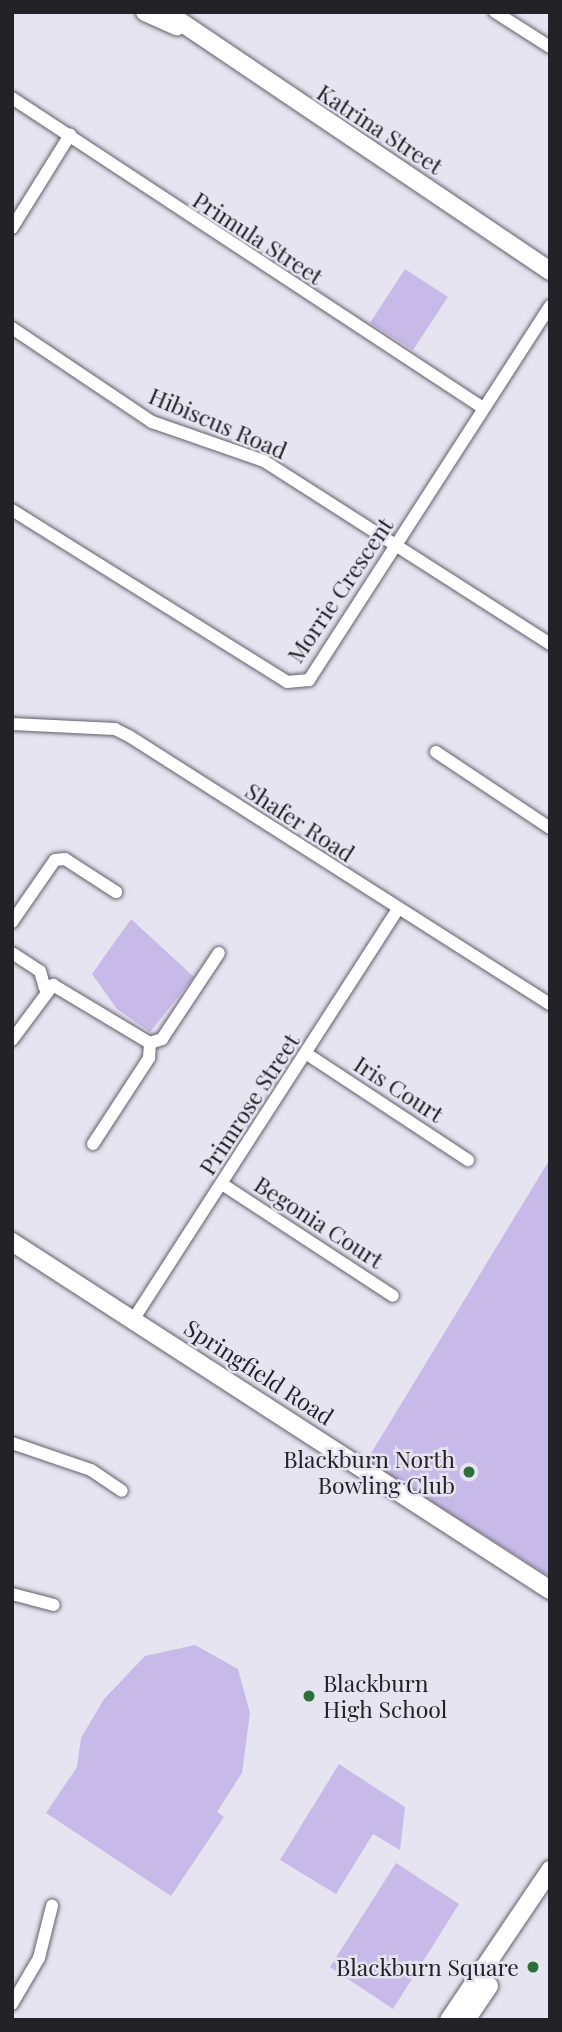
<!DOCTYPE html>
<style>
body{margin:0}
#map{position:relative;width:562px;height:2032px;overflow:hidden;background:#e7e4f1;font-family:"Playfair Display",serif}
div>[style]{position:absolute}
.green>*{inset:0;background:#c7bae8}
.roads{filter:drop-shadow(0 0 2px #625f6b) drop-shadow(0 0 2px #625f6b)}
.street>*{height:12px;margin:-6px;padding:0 6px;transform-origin:6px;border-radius:6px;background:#fff}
.secondary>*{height:18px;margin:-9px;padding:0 9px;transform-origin:9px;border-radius:9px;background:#fff}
.dots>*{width:19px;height:19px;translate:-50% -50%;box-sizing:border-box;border:4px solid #e7e4f1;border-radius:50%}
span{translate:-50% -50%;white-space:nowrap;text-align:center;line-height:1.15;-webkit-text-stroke:5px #e7e4f1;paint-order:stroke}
.street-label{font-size:23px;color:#232227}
.poi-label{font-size:23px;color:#232227}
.right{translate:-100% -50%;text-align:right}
.left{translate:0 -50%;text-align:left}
.frame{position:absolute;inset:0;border:14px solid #232227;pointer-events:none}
</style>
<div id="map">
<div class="green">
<i style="clip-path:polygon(405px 269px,448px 297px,413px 350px,370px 323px)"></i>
<i style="clip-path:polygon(131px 919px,194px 977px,150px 1032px,117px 1009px,92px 974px)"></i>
<i style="clip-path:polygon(550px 1159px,550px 1577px,367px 1460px)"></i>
<i style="clip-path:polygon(195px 1645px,238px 1669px,250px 1713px,242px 1773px,217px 1812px,224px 1817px,171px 1896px,46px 1813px,77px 1767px,81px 1738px,104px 1699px,145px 1656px)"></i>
<i style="clip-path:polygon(339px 1764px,405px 1807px,400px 1850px,373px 1834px,336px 1894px,280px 1860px)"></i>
<i style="clip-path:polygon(396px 1863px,459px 1904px,393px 2009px,330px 1967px)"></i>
</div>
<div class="roads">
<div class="street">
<i style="left:495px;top:12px;width:65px;rotate:32.5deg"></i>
<i style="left:12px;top:98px;width:564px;rotate:33.35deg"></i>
<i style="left:12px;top:228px;width:110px;rotate:-58.1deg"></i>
<i style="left:12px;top:328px;width:169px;rotate:33.9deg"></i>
<i style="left:152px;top:422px;width:119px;rotate:19.2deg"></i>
<i style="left:264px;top:461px;width:340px;rotate:32.6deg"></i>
<i style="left:12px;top:510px;width:324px;rotate:32deg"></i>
<i style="left:287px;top:682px;width:22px;rotate:-5deg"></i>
<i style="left:309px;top:680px;width:445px;rotate:-57.2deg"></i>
<i style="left:12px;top:724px;width:103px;rotate:2.8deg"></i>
<i style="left:115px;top:729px;width:16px;rotate:27deg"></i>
<i style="left:129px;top:736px;width:499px;rotate:32.5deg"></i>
<i style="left:436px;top:752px;width:137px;rotate:33.7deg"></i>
<i style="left:12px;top:922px;width:75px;rotate:-55.3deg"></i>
<i style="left:55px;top:860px;width:10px;rotate:-6deg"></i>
<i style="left:65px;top:859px;width:61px;rotate:32.9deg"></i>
<i style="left:12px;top:953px;width:33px;rotate:33deg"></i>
<i style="left:40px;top:971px;width:18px;rotate:74deg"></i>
<i style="left:12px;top:1040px;width:69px;rotate:-53.3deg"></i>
<i style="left:53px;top:985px;width:113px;rotate:30.9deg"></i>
<i style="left:307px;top:1054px;width:193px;rotate:33.4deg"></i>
<i style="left:93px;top:1144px;width:103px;rotate:-56.9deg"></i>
<i style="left:149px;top:1058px;width:15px;rotate:-86deg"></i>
<i style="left:150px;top:1043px;width:13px;rotate:-18deg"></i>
<i style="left:162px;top:1039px;width:103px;rotate:-56.5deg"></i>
<i style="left:222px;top:1184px;width:204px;rotate:33.2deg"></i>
<i style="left:133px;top:1320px;width:487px;rotate:-57.2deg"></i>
<i style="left:12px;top:1443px;width:83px;rotate:18.9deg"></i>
<i style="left:91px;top:1470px;width:37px;rotate:34deg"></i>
<i style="left:12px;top:1594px;width:43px;rotate:14.7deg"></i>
<i style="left:12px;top:2004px;width:53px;rotate:-59.6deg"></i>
<i style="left:39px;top:1958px;width:54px;rotate:-76deg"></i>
</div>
<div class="secondary">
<i style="left:145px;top:12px;width:35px;rotate:24deg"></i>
<i style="left:166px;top:12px;width:463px;rotate:34deg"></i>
<i style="left:12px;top:1242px;width:641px;rotate:32.9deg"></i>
<i style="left:449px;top:2020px;width:181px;rotate:-56deg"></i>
<i style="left:466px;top:2020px;width:41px;rotate:-55.9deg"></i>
</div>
</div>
<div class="dots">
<i style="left:469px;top:1472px;background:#2d6f3a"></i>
<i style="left:309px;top:1696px;background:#2d6f3a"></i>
<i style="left:533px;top:1967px;background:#2d6f3a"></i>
</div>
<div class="street-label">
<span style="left:380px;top:129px;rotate:33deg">Katrina Street</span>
<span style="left:258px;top:238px;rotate:33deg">Primula Street</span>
<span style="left:218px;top:423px;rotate:23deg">Hibiscus Road</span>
<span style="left:340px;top:590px;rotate:-56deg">Morrie Crescent</span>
<span style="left:300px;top:822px;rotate:33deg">Shafer Road</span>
<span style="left:399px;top:1089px;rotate:33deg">Iris Court</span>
<span style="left:249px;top:1104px;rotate:-57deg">Primrose Street</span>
<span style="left:319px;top:1222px;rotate:33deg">Begonia Court</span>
<span style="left:259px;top:1372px;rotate:33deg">Springfield Road</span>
</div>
<div class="poi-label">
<span class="right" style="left:455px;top:1472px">Blackburn North<br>Bowling Club</span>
<span class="left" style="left:323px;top:1696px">Blackburn<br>High School</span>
<span class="right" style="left:519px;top:1967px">Blackburn Square</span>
</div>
<div class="frame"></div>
</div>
